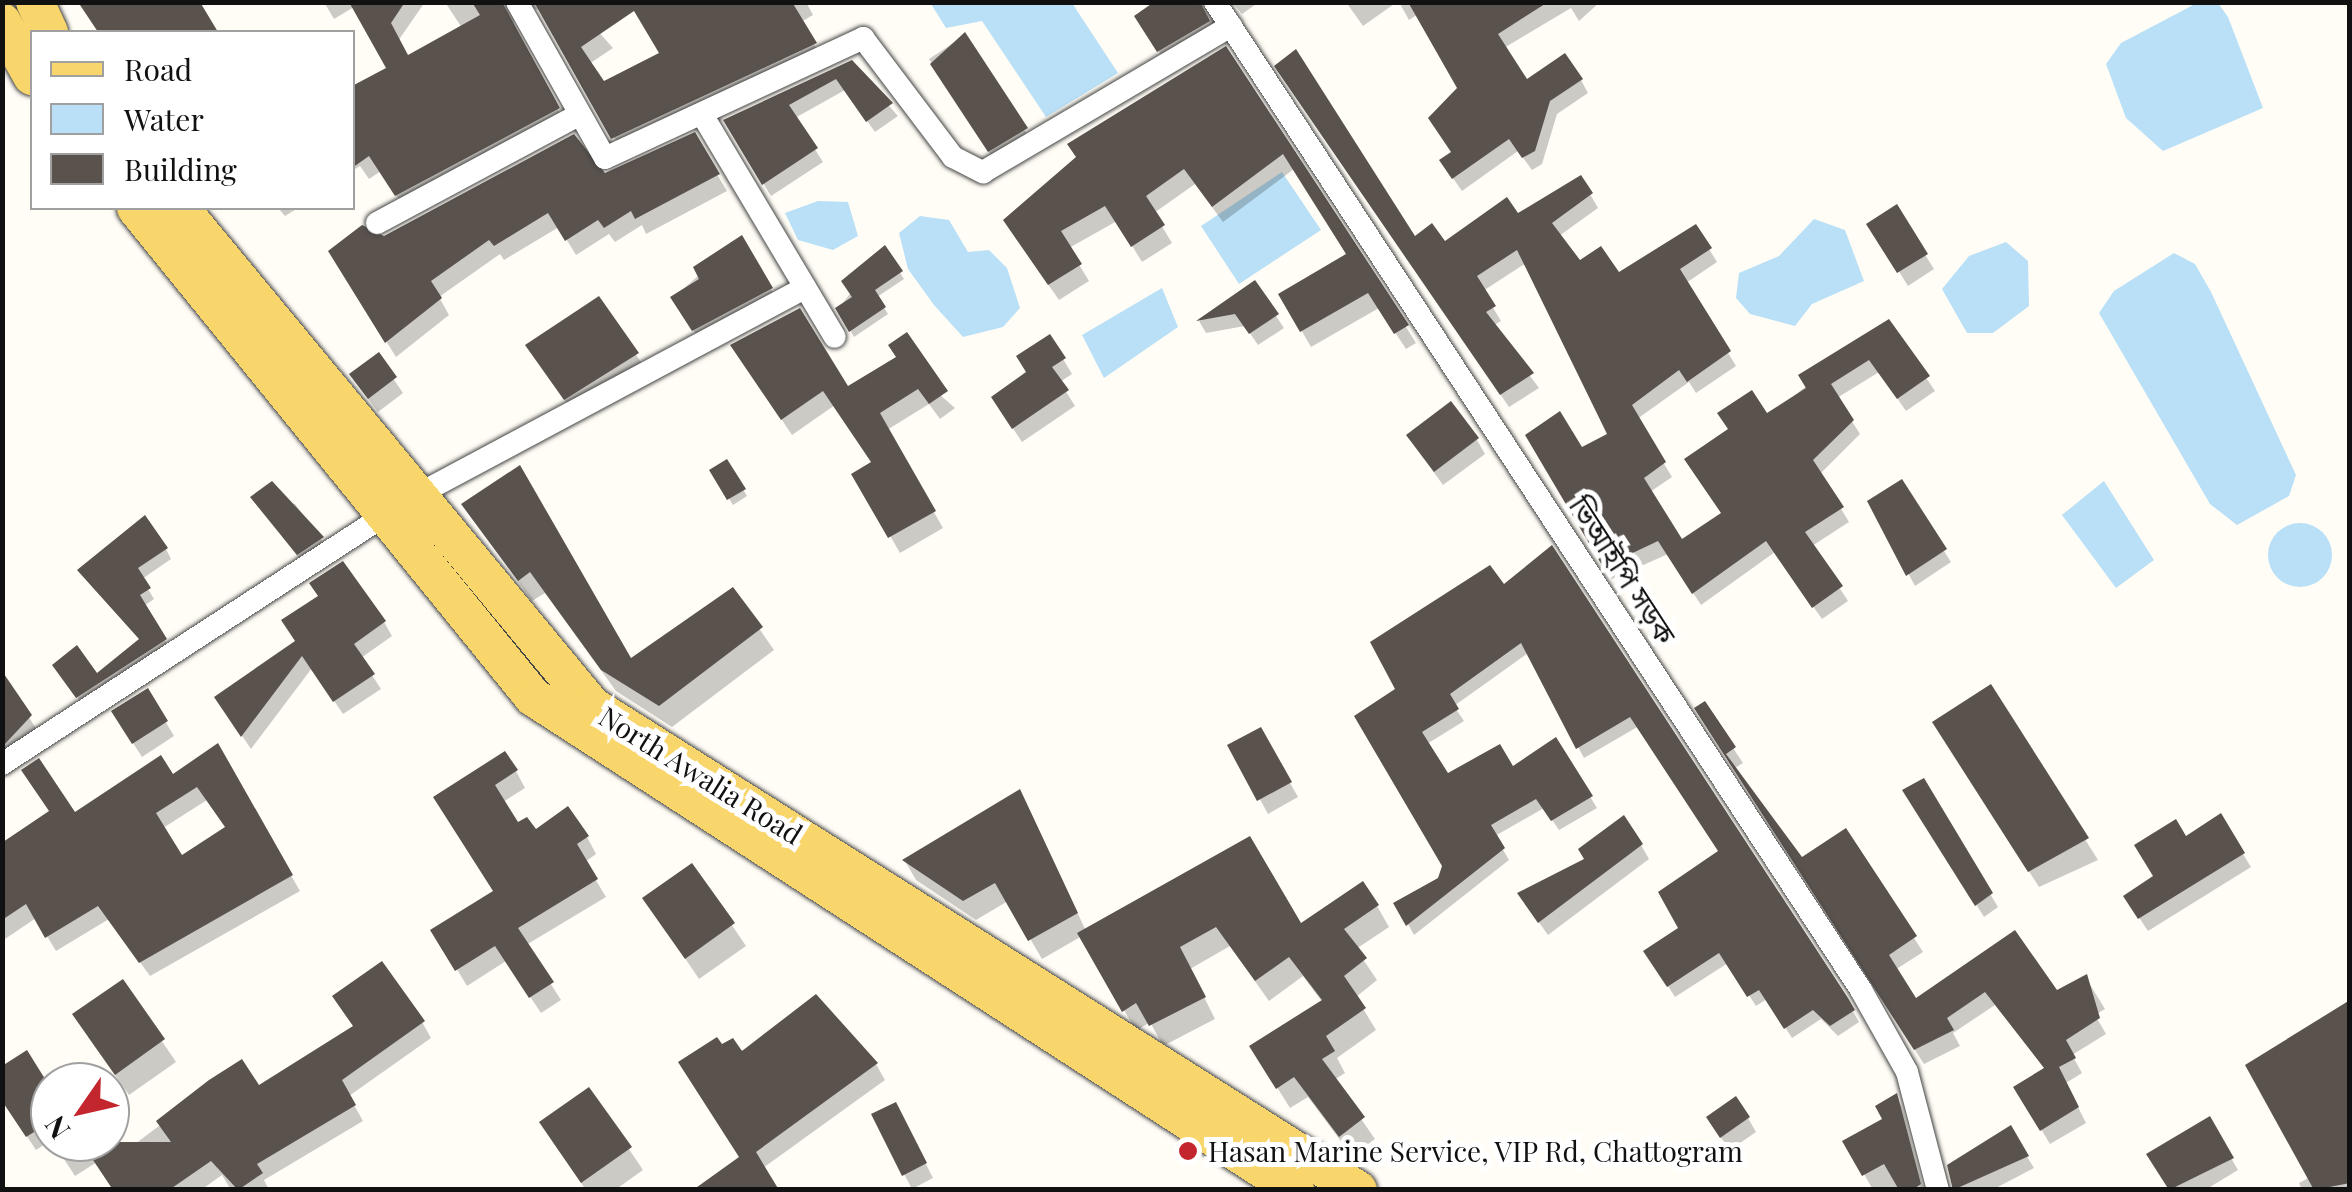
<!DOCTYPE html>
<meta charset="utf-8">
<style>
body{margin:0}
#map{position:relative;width:2352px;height:1192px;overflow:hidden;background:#fffdf5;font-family:"Playfair Display","Noto Sans Bengali",serif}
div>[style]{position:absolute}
.water>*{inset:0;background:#b9e0f7}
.round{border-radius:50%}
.shadow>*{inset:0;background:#0003}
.building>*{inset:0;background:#5a524d}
.roads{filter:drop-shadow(0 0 2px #444) drop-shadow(0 0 2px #444)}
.street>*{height:22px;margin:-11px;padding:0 11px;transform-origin:11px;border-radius:11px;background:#fff}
.primary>*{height:38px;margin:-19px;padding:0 19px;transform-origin:19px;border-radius:19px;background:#f9d66b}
.dots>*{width:28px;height:28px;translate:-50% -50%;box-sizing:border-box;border:5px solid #fff;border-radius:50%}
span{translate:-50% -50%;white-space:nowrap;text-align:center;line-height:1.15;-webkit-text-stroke:10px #fff;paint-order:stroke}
.street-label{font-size:28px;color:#111}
.poi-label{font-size:28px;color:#111}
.left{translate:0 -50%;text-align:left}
.frame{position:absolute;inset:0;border:5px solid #111;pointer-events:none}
.legend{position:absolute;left:30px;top:30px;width:325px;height:180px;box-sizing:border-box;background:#fff;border:2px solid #a0a0a0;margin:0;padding:12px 18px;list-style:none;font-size:30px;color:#111}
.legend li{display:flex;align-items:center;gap:20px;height:50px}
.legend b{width:50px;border:2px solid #a0a0a0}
.north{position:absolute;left:30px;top:1062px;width:100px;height:100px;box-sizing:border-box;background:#fff;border:2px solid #a0a0a0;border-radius:50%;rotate:236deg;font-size:28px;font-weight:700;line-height:40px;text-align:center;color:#111}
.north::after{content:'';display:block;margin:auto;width:35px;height:45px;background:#c4262e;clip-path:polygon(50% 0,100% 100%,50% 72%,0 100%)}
</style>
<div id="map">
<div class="water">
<i style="clip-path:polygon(1072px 3px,1118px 73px,1046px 117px,982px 21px,946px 28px,931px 4px)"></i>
<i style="clip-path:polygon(2197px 3px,2218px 3px,2228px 17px,2263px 108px,2163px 151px,2126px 118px,2106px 64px,2121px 43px)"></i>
<i style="clip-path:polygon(1282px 172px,1321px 230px,1239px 284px,1201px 226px)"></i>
<i style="clip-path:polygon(818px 201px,848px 202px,858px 236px,833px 250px,798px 240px,785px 213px)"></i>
<i style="clip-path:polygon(920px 216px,949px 220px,968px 252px,989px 250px,1007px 268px,1020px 308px,1003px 327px,963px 337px,934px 305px,908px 269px,899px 233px)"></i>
<i style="clip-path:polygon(1814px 219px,1845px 230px,1864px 281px,1812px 304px,1795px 326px,1750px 314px,1736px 298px,1739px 273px,1779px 256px)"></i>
<i style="clip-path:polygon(2006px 242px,2028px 261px,2029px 306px,1993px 333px,1967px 333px,1942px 289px,1969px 256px)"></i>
<i style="clip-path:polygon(2174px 253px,2195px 264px,2211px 292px,2296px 475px,2289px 496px,2237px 525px,2210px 504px,2099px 313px,2114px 291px)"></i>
<i style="clip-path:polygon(1162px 288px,1178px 327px,1104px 378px,1082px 335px)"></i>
<i style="clip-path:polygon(2104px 481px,2154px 560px,2116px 588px,2062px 515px)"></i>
<i class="round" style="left:2268px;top:523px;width:64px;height:64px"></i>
</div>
<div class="shadow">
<i style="clip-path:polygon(80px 2px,197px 2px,215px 32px,100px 32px)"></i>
<i style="clip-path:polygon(324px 2px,425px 2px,398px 41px,408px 58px,462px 28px,445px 2px,572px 2px,613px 48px,589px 64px,603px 84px,662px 54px,666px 2px,806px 2px,813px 15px,801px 22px,823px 60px,623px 153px,542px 11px,519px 4px,512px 28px,567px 125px,406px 211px,381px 171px,369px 179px,360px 166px,352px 171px,352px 89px,389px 69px,354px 7px,334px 19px)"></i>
<i style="clip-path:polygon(1159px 2px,1216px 2px,1215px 33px,1167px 64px,1145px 29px)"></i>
<i style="clip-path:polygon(1232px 2px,1259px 2px,1242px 14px)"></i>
<i style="clip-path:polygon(1346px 2px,1397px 2px,1363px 26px)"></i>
<i style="clip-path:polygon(1399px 2px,1600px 2px,1579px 21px,1571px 8px,1504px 48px,1526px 82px,1581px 80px,1588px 93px,1557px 114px,1542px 164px,1532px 170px,1518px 151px,1462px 191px,1450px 174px,1461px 89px,1418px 14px,1409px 20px)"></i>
<i style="clip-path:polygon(964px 36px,1038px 151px,1002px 172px,929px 59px)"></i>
<i style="clip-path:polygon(1225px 50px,1406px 327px,1416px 343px,1406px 349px,1379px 308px,1311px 347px,1281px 295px,1349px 255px,1294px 169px,1223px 222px,1195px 184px,1154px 213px,1172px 243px,1142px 262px,1117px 221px,1069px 248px,1089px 281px,1059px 300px,1015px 237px)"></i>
<i style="clip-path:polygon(851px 63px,898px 116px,875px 132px,845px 90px,795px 118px,823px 162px,771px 196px,726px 121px)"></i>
<i style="clip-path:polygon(1285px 79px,1414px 239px,1444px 244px,1590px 194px,1598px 208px,1559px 236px,1580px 263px,1618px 276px,1709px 249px,1717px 262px,1686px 283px,1736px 366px,1696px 393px,1689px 382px,1637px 419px,1672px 477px,1650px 492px,1681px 542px,1723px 515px,1767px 417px,1888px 322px,1935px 391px,1906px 411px,1879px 372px,1837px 398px,1860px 434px,1820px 474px,1849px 522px,1812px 546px,1848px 601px,1822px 619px,1775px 552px,1701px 605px,1668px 554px,1612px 579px,1528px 435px,1581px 450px,1610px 435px,1526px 263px,1483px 291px,1501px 321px,1493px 326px,1539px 388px,1509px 407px)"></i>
<i style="clip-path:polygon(694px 136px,727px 191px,646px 234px,642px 225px,615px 242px,609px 234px,576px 255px,559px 227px,504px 260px,500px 254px,439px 297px,449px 315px,396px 357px,340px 268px,384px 239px,604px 176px)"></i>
<i style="clip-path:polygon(278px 208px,298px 208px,285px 216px)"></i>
<i style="clip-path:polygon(1896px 208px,1934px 269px,1908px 286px,1870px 225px)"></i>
<i style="clip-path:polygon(741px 238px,779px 303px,702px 344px,673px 298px)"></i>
<i style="clip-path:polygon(885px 249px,904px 279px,877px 297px,888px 314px,854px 337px,838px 309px)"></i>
<i style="clip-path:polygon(1254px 283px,1284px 328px,1258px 345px,1245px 326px,1206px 333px,1199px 321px)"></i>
<i style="clip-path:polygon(598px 299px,643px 365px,571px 409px,534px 356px)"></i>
<i style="clip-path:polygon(1050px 337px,1072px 374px,1060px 382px,1075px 406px,1022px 442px,1002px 412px)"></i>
<i style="clip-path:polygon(378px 356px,403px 393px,378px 412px,361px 389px)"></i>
<i style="clip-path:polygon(898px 358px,955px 408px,940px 419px,929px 404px,887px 430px,943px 528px,900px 553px,855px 475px,873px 464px,835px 405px,792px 435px,743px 362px,847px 390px)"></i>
<i style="clip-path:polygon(1477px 440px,1485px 454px,1443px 485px,1417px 449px)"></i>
<i style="clip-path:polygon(727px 462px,747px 496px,733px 505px,712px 471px)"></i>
<i style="clip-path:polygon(519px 469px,630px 662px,733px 591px,774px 650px,672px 727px,616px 691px,545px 593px,532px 601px,464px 505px)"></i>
<i style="clip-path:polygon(1901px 483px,1951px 562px,1915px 586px,1870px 502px)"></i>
<i style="clip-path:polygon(253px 498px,295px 504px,329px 550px,305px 566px)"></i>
<i style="clip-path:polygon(166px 549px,171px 559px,142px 579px,154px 599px,144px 606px,171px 650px,84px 706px,61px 676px,96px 676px,141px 641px,80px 571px)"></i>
<i style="clip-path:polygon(1552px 549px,1846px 999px,1859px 1022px,1838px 1036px,1821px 1019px,1792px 1038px,1767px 999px,1756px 1006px,1728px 963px,1675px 997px,1653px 963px,1682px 929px,1721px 852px,1639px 726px,1584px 758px,1528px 653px,1454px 706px,1464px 721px,1427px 744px,1447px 776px,1512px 770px,1556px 740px,1597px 808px,1559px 830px,1544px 808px,1495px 836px,1509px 860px,1414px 935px,1397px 904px,1440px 880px,1445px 866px,1399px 690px)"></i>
<i style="clip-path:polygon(384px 622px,392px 636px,361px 658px,381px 689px,343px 714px,312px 668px,251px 749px,226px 712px,298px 643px)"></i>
<i style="clip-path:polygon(2px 676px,41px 736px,2px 773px)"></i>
<i style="clip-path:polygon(1990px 688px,2098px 860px,2039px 887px,1947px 743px)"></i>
<i style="clip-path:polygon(147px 691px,174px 736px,142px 757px,122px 726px)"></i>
<i style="clip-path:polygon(1704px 704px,1743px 763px,1735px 768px,1706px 723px)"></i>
<i style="clip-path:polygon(1260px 730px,1298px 797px,1268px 814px,1231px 746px)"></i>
<i style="clip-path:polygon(evenodd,217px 747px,300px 891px,150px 976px,109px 919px,56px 951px,36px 918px,2px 941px,2px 845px,51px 813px,74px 815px,172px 777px,217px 747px,207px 800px,227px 829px,182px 858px,163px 828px,207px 800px)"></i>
<i style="clip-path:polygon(516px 771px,525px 788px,503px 802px,518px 826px,587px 837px,596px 854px,585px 862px,606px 897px,526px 945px,561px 1000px,541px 1013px,506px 961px,467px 986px,434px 931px,496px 892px,446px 814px)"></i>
<i style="clip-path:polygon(1923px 782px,1998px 907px,1984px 917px,1906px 791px)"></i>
<i style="clip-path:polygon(1746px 786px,1801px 860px,1846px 831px,1923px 952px,1895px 970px,1915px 1001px,2015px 933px,2056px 993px,2086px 978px,2105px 1009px,2095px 1015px,2106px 1034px,2072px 1055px,2082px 1073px,2066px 1083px,2086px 1123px,2050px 1144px,2016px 1088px,2046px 1070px,1995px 1005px,1953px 1033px,1960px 1046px,1924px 1064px)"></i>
<i style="clip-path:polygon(1030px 812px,1086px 931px,1249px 839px,1301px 926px,1377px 906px,1389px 927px,1356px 949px,1377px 980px,1356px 997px,1376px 1030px,1337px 1058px,1345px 1073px,1334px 1080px,1375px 1139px,1352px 1156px,1308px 1097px,1290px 1108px,1265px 1068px,1323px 1003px,1303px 976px,1269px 1001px,1230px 946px,1190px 969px,1215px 1019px,1163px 1046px,1150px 1022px,1136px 1031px,1082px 936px,1042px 959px,1008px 901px,976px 920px,916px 880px,905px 861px)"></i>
<i style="clip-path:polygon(2220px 817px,2251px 867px,2148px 931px,2134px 910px,2185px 839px)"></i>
<i style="clip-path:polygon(1641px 845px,1649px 859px,1548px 935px,1528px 907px)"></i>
<i style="clip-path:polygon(692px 866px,746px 946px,699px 979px,645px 899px)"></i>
<i style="clip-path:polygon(122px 982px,176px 1062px,129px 1095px,88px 1037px)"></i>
<i style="clip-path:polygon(2350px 1003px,2350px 1190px,2302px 1190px,2299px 1183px,2310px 1177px)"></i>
<i style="clip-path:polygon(422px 1022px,431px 1038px,349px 1096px,363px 1121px,264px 1180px,269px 1190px,231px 1190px,222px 1175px,201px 1190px,114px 1190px,102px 1169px,242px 1063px,258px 1089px)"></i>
<i style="clip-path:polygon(721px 1048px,876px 1064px,885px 1080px,763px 1168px,742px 1158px)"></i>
<i style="clip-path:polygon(49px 1074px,50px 1141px,36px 1150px,2px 1099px)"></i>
<i style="clip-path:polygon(589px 1090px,643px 1170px,615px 1190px,586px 1190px,555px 1145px)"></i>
<i style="clip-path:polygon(1896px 1096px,1902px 1107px,1924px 1190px,1873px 1190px,1846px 1142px,1885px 1120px)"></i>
<i style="clip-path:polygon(1748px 1118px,1756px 1132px,1730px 1150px,1717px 1132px)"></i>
<i style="clip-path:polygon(903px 1119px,933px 1178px,912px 1189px,904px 1174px)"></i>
<i style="clip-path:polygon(2209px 1120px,2238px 1170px,2205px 1190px,2171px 1190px,2155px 1166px)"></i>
<i style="clip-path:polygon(2010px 1129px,2034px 1168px,1992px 1190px,1955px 1190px,1950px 1166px)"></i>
<i style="clip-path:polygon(53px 1142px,97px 1142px,105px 1157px,75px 1176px)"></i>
</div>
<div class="building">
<i style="clip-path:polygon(78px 2px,200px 2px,218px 32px,98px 32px)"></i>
<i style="clip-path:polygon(349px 2px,405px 2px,391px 23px,408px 55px,480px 15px,472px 2px,502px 2px,560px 108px,395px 196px,369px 156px,352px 168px,352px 86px,386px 68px)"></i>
<i style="clip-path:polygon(evenodd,534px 2px,792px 2px,817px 43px,611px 139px,534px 2px,634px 11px,659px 53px,604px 81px,581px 47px,634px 11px)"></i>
<i style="clip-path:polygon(1154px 2px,1200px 2px,1210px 21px,1157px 52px,1134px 16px)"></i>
<i style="clip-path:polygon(1408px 2px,1548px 2px,1498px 34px,1527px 79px,1565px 53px,1583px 79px,1550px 101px,1535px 151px,1522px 158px,1509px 139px,1452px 179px,1439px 160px,1451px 152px,1428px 118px,1457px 88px)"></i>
<i style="clip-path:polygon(965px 32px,1028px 128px,988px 152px,930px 64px)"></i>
<i style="clip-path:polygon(1226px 46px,1409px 325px,1394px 334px,1368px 293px,1300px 332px,1278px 294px,1346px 254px,1283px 154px,1212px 207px,1184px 169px,1146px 196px,1165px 225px,1131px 247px,1105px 206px,1061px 231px,1082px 264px,1048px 285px,1003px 220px,1076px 157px,1067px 144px)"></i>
<i style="clip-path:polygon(1296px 49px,1415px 236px,1432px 223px,1445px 241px,1507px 197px,1518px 213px,1581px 175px,1593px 193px,1552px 223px,1580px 260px,1601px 246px,1619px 272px,1696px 224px,1712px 248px,1680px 269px,1731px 351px,1687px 382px,1679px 370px,1632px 405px,1666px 462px,1644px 478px,1682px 539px,1721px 513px,1684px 459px,1728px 429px,1717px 413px,1752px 390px,1767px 413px,1806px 388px,1798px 375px,1889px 319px,1930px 376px,1897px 399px,1869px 360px,1831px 384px,1854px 420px,1813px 460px,1844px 507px,1805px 532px,1843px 586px,1812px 608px,1766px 541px,1692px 594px,1658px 541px,1603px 567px,1525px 435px,1560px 411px,1582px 447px,1607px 434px,1517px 250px,1477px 276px,1496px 306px,1486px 312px,1534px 373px,1500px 395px,1274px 66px)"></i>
<i style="clip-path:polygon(852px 60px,893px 103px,866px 122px,836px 79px,789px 105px,818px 148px,762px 185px,723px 120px)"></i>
<i style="clip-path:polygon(695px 132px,720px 174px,635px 219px,631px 211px,604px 228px,598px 220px,565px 241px,548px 213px,494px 246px,489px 240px,431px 281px,442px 298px,385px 343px,328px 251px,362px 225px,384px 236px,574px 134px,605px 173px)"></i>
<i style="clip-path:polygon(1897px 204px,1928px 254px,1897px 273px,1866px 224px)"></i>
<i style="clip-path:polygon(742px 235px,773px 288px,692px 331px,670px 297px,699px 279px,693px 267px)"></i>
<i style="clip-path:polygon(885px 245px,903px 271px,875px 290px,886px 307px,849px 332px,835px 308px,852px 297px,841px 281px)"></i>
<i style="clip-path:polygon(1255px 280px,1279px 314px,1249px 334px,1235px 314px,1196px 321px)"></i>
<i style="clip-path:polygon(599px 296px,639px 353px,564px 400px,525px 345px)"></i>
<i style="clip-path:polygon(800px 308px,848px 386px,896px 357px,888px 345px,907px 332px,948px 391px,929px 404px,918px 389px,880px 413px,936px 511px,888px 538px,851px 474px,871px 462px,823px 391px,781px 420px,730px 345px)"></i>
<i style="clip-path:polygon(1050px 334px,1066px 358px,1052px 367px,1069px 390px,1012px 429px,991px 397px,1026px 372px,1016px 356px)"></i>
<i style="clip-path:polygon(379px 352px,397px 377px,368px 399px,349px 374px)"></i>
<i style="clip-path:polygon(1451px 401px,1479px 438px,1434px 472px,1406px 435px)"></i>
<i style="clip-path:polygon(727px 459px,746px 489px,727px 500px,709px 470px)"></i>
<i style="clip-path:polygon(520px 465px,631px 658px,733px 587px,763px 627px,659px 706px,601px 670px,530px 572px,518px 581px,461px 504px)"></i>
<i style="clip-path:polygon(1902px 479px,1947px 549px,1906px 576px,1867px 501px)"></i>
<i style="clip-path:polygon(272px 481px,324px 537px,297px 555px,250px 497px)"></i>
<i style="clip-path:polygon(145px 515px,168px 548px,138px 568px,151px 588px,140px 595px,167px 639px,76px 698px,52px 665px,77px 645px,97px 673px,139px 639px,77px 570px)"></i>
<i style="clip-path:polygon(1552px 545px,1848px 998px,1855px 1010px,1830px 1026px,1813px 1010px,1784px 1029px,1759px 990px,1747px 997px,1719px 953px,1667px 987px,1643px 951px,1678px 928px,1658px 892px,1718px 851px,1630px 717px,1576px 749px,1521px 643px,1450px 694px,1459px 709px,1422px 732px,1448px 773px,1500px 744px,1513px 766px,1556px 737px,1593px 796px,1551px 821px,1536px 799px,1491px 825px,1505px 848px,1406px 926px,1393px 903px,1438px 878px,1442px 866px,1354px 716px,1395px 689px,1370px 642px,1490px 565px,1504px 584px)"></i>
<i style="clip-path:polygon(343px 561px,386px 621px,354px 644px,375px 674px,333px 702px,302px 656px,241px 737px,214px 697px,295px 641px,281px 620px,318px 596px,309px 583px)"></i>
<i style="clip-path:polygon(2px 671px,32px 715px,4px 745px,2px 744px)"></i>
<i style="clip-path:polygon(1991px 684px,2089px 838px,2028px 872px,1932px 722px)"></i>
<i style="clip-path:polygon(148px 688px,168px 721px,132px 744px,111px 711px)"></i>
<i style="clip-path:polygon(1705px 701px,1736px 747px,1726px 754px,1802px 857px,1846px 828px,1917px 936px,1889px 955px,1916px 998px,2015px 930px,2057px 990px,2087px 974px,2100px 1018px,2066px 1040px,2076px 1058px,2059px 1067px,2079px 1107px,2040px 1131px,2013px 1087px,2044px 1068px,1985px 992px,1947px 1018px,1954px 1030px,1914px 1050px,1694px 708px)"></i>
<i style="clip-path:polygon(1261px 727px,1292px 782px,1257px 801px,1227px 745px)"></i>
<i style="clip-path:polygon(evenodd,218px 743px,293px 875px,139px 963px,98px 906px,45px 938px,26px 904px,2px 920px,3px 842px,49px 811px,21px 770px,39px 758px,75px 812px,161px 755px,173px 774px,218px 743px,197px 787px,225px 827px,182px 855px,156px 813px,197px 787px)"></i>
<i style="clip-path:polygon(505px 751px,518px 770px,495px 785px,518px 822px,527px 817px,536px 829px,568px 806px,589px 836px,577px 844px,598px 879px,518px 928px,554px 982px,529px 998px,495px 946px,455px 971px,430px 930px,493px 891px,433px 797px)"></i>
<i style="clip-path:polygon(1924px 778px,1993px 893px,1975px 906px,1902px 790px)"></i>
<i style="clip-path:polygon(1020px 789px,1078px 913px,1028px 941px,995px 883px,963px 901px,902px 860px)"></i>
<i style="clip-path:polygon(2221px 813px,2245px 853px,2138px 919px,2123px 896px,2153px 876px,2134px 845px,2176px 819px,2186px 836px)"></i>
<i style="clip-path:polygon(1624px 815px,1643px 844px,1538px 923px,1517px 893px,1584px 859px,1578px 849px)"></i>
<i style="clip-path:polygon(1250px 836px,1301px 923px,1363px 881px,1379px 905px,1344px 929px,1367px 958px,1344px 976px,1366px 1008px,1326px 1036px,1335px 1051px,1322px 1059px,1365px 1117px,1339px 1137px,1294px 1077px,1276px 1089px,1249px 1046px,1322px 1000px,1289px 957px,1255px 981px,1216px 927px,1180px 947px,1206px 997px,1149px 1026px,1136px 1003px,1122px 1012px,1077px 933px)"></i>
<i style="clip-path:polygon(692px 863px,735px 923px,685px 959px,642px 898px)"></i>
<i style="clip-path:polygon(382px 961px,425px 1021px,342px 1080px,356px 1105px,257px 1164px,263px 1173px,238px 1190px,211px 1161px,169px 1190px,113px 1190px,81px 1142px,171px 1142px,156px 1121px,209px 1080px,242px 1059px,259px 1085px,353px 1026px,332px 996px)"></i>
<i style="clip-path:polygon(123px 979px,165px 1039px,115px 1075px,72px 1014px)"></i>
<i style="clip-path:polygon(816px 994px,878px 1063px,756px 1152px,779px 1190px,693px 1190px,739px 1157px,678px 1062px,717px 1037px,722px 1044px,733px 1038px,742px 1051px)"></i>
<i style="clip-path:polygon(2350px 1000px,2350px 1183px,2314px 1190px,2245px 1065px)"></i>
<i style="clip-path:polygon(27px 1050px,50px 1087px,50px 1122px,26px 1137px,2px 1101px,2px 1066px)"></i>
<i style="clip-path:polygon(589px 1087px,632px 1147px,581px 1183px,539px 1122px)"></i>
<i style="clip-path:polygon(1897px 1093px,1921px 1184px,1912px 1190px,1899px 1190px,1884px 1164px,1862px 1176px,1842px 1141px,1882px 1119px,1875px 1106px)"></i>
<i style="clip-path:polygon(1736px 1096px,1750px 1117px,1720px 1138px,1706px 1117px)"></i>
<i style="clip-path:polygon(896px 1102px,927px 1163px,902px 1176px,871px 1114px)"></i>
<i style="clip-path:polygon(2210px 1116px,2234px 1158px,2169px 1190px,2146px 1154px)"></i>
<i style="clip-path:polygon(2011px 1125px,2029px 1156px,1953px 1190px,1947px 1165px)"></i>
</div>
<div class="roads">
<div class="street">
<i style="left:517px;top:2px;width:179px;rotate:60.6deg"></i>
<i style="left:605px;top:158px;width:285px;rotate:-24.9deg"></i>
<i style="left:863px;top:38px;width:149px;rotate:52.9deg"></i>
<i style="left:953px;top:157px;width:34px;rotate:27deg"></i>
<i style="left:983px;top:172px;width:288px;rotate:-30.5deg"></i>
<i style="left:1215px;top:2px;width:1180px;rotate:56.82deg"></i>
<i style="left:1861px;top:990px;width:94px;rotate:60.7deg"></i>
<i style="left:1907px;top:1072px;width:122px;rotate:75.3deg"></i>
<i style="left:703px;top:116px;width:257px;rotate:59.2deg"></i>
<i style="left:377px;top:223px;width:225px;rotate:-28.2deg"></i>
<i style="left:2px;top:764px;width:495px;rotate:-33deg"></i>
<i style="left:417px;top:495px;width:440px;rotate:-28.1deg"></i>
</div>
<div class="primary">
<i style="left:35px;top:2px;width:33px;rotate:65deg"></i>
<i style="left:2px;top:22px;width:62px;rotate:60.9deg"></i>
<i style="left:136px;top:208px;width:630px;rotate:50.93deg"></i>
<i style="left:533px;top:697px;width:908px;rotate:32.9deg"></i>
<i style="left:180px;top:208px;width:646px;rotate:50.4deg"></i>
<i style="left:592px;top:706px;width:906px;rotate:32.29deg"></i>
</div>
</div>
<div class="dots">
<i style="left:1188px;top:1151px;background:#c4262e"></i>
</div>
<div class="street-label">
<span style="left:1623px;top:570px;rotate:57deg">ভিআইপি সড়ক</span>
<span style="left:701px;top:775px;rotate:32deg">North Awalia Road</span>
</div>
<div class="poi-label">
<span class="left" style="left:1208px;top:1151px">Hasan Marine Service, VIP Rd, Chattogram</span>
</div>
<div class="frame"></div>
<ul class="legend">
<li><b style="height:12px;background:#f9d66b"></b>Road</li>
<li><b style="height:28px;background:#b9e0f7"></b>Water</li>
<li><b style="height:28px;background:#5a524d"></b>Building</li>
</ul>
<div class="north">N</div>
</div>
